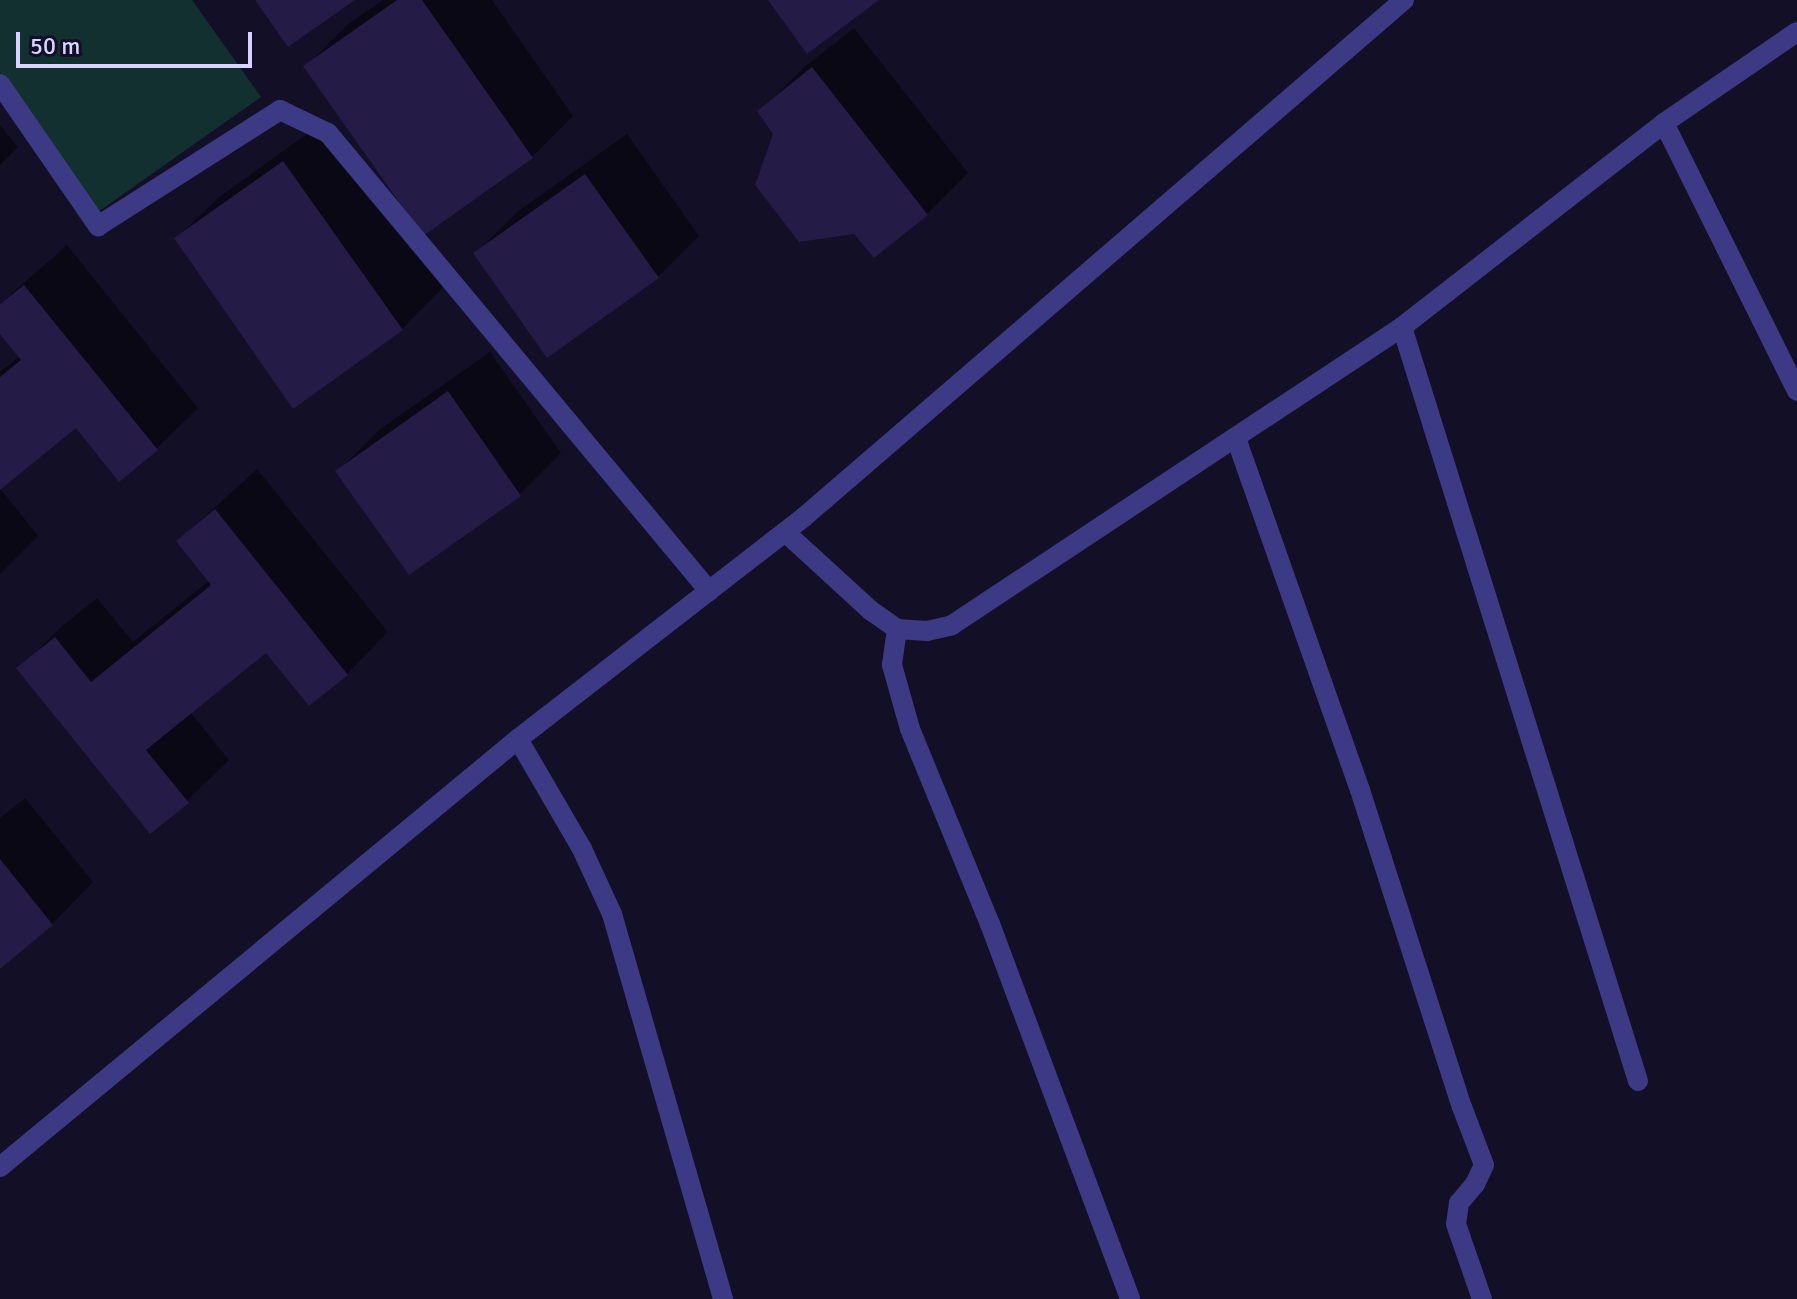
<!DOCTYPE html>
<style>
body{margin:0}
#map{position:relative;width:1797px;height:1299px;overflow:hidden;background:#130f26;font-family:Signika,sans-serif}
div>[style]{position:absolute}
.green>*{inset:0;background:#12302f}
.shadow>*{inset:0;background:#0007}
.building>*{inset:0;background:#241b47}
.minor>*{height:20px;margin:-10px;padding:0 10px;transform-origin:10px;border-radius:10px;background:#3d3a85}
span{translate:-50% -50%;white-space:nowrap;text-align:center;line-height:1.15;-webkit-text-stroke:8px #130f26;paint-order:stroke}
.scale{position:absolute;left:16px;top:32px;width:236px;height:36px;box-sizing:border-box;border:4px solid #d9d4ff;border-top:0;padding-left:10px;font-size:24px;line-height:28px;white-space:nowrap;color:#d9d4ff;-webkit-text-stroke:6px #130f26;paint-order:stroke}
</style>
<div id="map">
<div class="green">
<i style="clip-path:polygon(0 0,192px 0,261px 97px,98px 212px,0 72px)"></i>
</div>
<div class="shadow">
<i style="clip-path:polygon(383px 0,492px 0,573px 116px,532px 157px,306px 66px,347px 25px)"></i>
<i style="clip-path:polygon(854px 28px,968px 173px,927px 214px,775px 133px,760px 111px,801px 70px)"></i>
<i style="clip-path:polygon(325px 121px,443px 288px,402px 329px,176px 239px,218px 198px)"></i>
<i style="clip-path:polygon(0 125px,18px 147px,0 165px)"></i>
<i style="clip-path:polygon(627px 134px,699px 236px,658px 277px,476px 253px,517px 212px)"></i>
<i style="clip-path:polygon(67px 245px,198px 408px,156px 449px,76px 425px,0 488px,0 372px,20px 356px,0 331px,0 304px)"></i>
<i style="clip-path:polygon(490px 352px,561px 453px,520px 494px,338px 471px,379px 430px)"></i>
<i style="clip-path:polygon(257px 469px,388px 632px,347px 674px,310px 704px,267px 650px,190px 712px,229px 760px,187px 801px,19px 669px,60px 628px,97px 598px,133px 642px,210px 580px,178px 541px)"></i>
<i style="clip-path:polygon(0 488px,38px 536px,0 574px)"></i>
<i style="clip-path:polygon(25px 798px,93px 882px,52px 924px,0 966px,0 818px)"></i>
</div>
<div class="building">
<i style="clip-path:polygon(255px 0,355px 0,288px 47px)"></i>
<i style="clip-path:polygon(397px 0,422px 0,533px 158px,423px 236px,303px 66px)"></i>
<i style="clip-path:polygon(768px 0,879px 0,807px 54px)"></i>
<i style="clip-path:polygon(812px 67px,928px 215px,874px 258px,854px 234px,799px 242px,755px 185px,773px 134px,757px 111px)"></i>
<i style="clip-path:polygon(283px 161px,403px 330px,293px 409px,174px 238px)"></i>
<i style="clip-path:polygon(585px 174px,659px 278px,547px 358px,473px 253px)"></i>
<i style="clip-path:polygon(24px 285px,158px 450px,119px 482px,76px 428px,0 490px,0 377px,21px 360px,0 334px,0 304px)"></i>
<i style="clip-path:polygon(448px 391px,521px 496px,409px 575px,335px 471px)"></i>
<i style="clip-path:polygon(215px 509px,348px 675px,309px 706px,266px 653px,146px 750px,189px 803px,150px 834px,16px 668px,55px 637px,91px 682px,211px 585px,176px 541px)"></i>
<i style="clip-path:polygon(0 859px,53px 925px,0 969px)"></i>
</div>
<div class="minor">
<i style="left:0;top:84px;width:173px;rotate:55.4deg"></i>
<i style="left:98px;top:226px;width:216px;rotate:-32.5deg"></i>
<i style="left:280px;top:110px;width:53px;rotate:25.6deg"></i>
<i style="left:328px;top:133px;width:596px;rotate:50.24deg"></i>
<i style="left:1664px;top:123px;width:299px;rotate:63.6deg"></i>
<i style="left:1402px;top:327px;width:790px;rotate:72.62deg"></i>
<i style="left:1236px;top:438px;width:373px;rotate:70.6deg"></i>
<i style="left:1360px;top:790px;width:333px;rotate:72.2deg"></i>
<i style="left:1462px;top:1107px;width:62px;rotate:69.2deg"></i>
<i style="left:1484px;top:1165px;width:21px;rotate:115deg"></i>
<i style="left:1475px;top:1184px;width:25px;rotate:130deg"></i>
<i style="left:1459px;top:1203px;width:21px;rotate:98deg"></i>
<i style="left:1456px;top:1224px;width:79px;rotate:70.9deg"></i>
<i style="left:785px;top:532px;width:115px;rotate:42.5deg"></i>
<i style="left:870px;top:610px;width:33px;rotate:35deg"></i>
<i style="left:897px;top:629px;width:30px;rotate:4deg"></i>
<i style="left:927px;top:631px;width:26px;rotate:-13deg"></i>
<i style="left:952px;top:625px;width:540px;rotate:-33.51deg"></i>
<i style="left:1402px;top:327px;width:332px;rotate:-37.9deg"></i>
<i style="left:1664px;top:123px;width:161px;rotate:-34.4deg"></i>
<i style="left:897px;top:629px;width:36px;rotate:98deg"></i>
<i style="left:892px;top:665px;width:66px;rotate:74.3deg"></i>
<i style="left:910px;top:729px;width:211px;rotate:67.7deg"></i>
<i style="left:990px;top:924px;width:400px;rotate:69.5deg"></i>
<i style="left:518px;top:739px;width:127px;rotate:59.8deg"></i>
<i style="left:582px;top:849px;width:72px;rotate:65.2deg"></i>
<i style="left:612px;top:914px;width:401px;rotate:73.9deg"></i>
<i style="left:0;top:1167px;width:672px;rotate:-39.57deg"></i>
<i style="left:518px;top:739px;width:362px;rotate:-37.8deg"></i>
<i style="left:804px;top:517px;width:792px;rotate:-40.75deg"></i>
</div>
<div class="scale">50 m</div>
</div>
